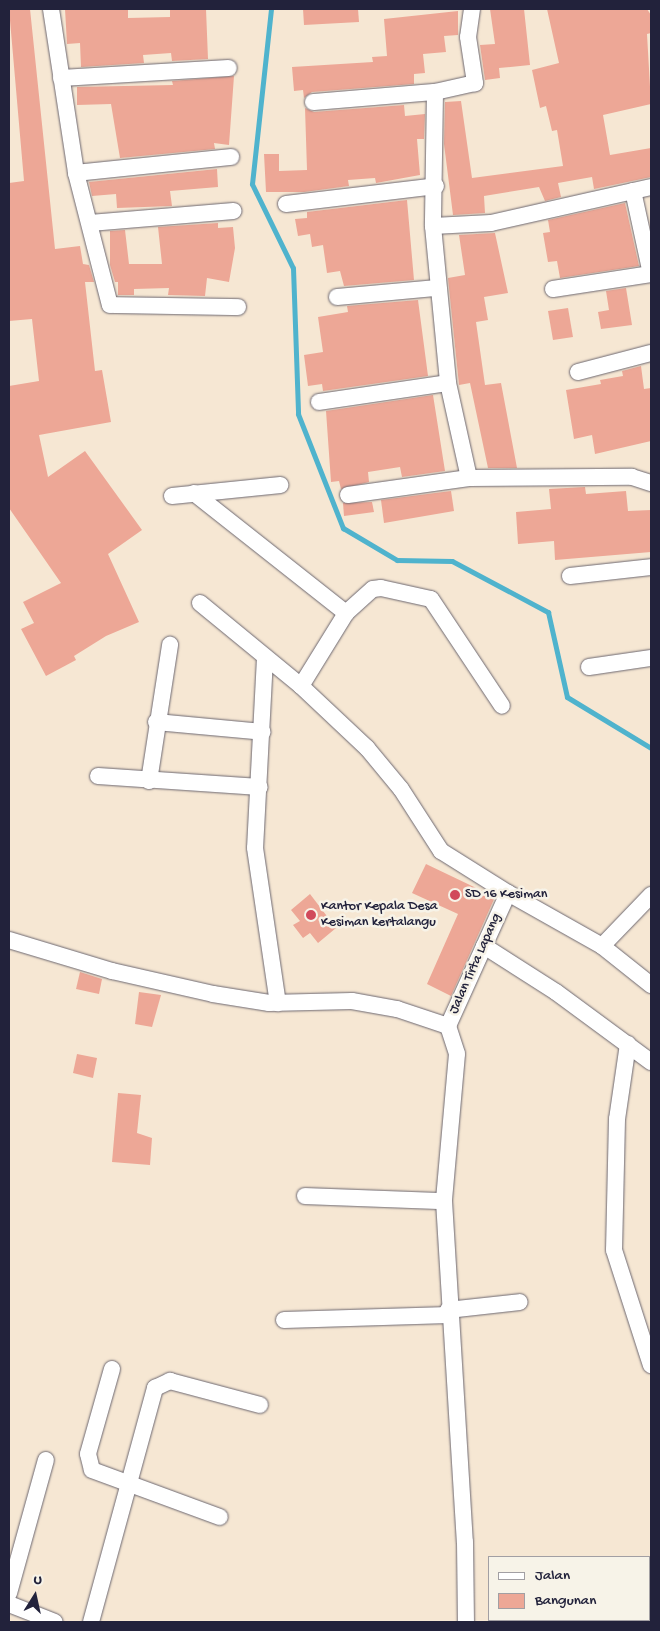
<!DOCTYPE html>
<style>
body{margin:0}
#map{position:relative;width:660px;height:1631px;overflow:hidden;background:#f6e7d3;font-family:"Gochi Hand",sans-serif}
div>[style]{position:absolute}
.stream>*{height:5px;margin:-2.5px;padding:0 2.5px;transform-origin:2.5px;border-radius:2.5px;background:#4fb3cd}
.building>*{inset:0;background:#eda796}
.roads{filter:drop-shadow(0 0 1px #6c6770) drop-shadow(0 0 1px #6c6770)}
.minor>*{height:16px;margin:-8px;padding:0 8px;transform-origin:8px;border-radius:8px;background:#fff}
.dots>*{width:14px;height:14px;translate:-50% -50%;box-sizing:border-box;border:2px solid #f7f3e8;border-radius:50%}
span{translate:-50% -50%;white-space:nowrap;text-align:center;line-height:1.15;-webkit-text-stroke:5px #f7f3e8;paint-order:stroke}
.poi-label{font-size:14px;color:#22223b}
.left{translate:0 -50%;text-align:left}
.street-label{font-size:14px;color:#22223b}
.frame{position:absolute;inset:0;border:10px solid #22223b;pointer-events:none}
.legend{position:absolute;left:488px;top:1556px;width:162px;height:65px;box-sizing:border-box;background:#f7f3e8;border:1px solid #a29fa3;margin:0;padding:6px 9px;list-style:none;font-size:15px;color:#22223b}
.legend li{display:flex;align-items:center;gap:10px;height:25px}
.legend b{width:25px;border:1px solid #a29fa3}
.north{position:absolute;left:10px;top:1571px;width:50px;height:50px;-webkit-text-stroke:4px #f7f3e8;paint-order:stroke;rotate:10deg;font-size:14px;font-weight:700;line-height:20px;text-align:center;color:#22223b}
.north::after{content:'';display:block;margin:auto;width:18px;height:22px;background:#22223b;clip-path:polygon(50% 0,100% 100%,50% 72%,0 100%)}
</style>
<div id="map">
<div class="stream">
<i style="left:271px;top:9px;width:176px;rotate:96.2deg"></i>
<i style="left:252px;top:184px;width:93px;rotate:64deg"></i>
<i style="left:293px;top:268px;width:146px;rotate:88deg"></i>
<i style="left:298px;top:414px;width:123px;rotate:68.5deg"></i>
<i style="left:343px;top:528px;width:63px;rotate:30.7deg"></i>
<i style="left:397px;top:560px;width:55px;rotate:1deg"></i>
<i style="left:452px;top:561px;width:109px;rotate:28deg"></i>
<i style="left:548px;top:612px;width:87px;rotate:77.4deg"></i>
<i style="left:567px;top:697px;width:98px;rotate:31.3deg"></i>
</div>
<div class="building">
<i style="clip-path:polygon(9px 9px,30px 9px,55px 249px,80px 246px,83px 264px,89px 265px,94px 282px,85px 282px,95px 371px,102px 370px,111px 422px,39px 435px,48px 477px,85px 451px,142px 530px,108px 554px,139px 622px,106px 636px,74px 656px,76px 660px,46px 676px,21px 629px,34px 623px,23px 602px,61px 583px,9px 508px,9px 386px,39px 381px,32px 319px,9px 321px,9px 183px,24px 181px)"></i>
<i style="clip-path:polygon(65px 9px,128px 9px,128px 18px,170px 17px,170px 9px,206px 9px,208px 59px,172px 61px,171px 53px,143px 55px,144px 63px,81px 67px,80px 43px,67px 44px)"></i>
<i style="clip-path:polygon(303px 9px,358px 9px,359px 22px,304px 25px)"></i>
<i style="clip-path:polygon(490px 9px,524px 9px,530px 65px,499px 68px,500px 78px,485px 80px,480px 45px,495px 44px)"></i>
<i style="clip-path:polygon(547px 9px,647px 9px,651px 15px,651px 33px,647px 34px,651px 104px,603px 115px,610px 155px,651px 148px,651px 177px,594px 189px,592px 177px,558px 183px,561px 197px,545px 201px,539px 187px,484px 196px,485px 213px,453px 215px,444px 144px,445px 102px,461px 101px,472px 178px,563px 166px,557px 130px,552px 131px,546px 106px,540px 108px,532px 70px,559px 63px)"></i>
<i style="clip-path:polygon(458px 11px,458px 35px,444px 36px,446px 52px,423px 54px,425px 73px,414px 74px,414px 84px,312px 92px,304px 98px,303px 90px,294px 91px,292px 67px,373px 62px,372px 57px,387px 56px,384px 19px)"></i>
<i style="clip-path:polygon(234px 76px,229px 145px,214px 143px,215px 149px,120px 158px,111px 104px,77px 105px,77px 87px,173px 85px,172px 81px)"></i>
<i style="clip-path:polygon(404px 105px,405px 116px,425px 114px,424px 139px,417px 139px,420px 175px,376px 183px,375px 178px,348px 180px,349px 186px,304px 192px,266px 192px,264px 154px,279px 154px,279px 171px,307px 170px,305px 108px,314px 112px)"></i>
<i style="clip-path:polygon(217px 169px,218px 187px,170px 191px,172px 206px,117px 208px,116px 194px,92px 196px,89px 182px)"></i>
<i style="clip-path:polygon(407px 200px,414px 280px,344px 286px,340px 271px,327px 273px,323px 245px,312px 247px,310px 234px,298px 236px,295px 219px,307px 218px,307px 212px)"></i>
<i style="clip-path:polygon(625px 203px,639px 266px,560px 278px,557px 261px,548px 262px,543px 233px,550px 232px,548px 220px)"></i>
<i style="clip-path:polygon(218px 223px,218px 228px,233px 227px,235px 248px,229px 282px,207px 278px,205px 296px,168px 295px,169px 288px,134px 289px,134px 295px,118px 295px,118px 282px,115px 282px,110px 265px,110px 231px,125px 230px,129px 264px,162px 264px,158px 227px)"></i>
<i style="clip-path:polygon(495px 233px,508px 293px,484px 297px,488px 320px,476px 322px,485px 385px,501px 383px,517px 468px,488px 468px,470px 383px,459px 385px,448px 278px,465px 275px,459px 235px)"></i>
<i style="clip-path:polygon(626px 288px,632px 325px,601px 329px,598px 312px,609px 310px,606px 291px)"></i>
<i style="clip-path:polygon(418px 300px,428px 376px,323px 391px,322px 384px,308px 386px,304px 355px,323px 352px,318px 317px,348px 312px,347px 306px)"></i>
<i style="clip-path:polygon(568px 308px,573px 337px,553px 340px,548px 311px)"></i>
<i style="clip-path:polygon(641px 366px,644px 389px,651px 388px,651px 441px,595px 454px,592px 435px,574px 439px,566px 390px,601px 384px,600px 380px,623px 376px,622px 371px)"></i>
<i style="clip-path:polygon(433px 395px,445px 471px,402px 477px,400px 467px,368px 472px,369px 482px,341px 489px,339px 481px,331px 482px,326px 411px)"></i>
<i style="clip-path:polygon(585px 487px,586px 494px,626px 491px,628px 511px,651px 510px,651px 552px,555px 560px,554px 541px,518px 544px,516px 512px,551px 509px,549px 489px)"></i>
<i style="clip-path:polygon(451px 491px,454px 511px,384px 523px,381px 500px)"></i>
<i style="clip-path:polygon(372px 502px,374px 512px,344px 516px,343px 503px)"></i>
<i style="clip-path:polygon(426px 864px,495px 897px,451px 996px,427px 984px,458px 914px,412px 893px)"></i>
<i style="clip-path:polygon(310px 894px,336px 928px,318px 943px,310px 933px,303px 938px,293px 925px,300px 921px,291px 910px)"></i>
<i style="clip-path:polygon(80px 972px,102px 979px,99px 994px,76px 989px)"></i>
<i style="clip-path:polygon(139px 992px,161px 995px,152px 1027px,135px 1024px)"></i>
<i style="clip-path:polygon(77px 1054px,97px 1058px,93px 1078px,73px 1073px)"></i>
<i style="clip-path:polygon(118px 1093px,141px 1095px,137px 1133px,152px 1138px,150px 1165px,112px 1162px)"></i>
</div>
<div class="roads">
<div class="minor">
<i style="left:51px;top:9px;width:166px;rotate:81.3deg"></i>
<i style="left:76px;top:173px;width:136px;rotate:75.6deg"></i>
<i style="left:110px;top:305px;width:128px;rotate:0.9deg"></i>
<i style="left:472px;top:9px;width:28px;rotate:98deg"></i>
<i style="left:468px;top:37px;width:47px;rotate:81.3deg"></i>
<i style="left:475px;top:83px;width:41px;rotate:167.3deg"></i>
<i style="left:435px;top:92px;width:134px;rotate:90.9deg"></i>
<i style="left:433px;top:226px;width:158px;rotate:84.5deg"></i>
<i style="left:448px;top:383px;width:97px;rotate:77.5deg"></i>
<i style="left:469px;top:478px;width:163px;rotate:-0.4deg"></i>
<i style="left:632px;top:477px;width:20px;rotate:18deg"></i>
<i style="left:61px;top:78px;width:168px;rotate:-3.4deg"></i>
<i style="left:313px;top:102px;width:122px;rotate:-4.7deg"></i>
<i style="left:76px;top:173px;width:156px;rotate:-5.9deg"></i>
<i style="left:286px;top:204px;width:151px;rotate:-6.8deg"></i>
<i style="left:90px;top:223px;width:144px;rotate:-4.8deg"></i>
<i style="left:433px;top:226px;width:58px;rotate:-3deg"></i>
<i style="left:491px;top:223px;width:164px;rotate:-12.7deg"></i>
<i style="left:553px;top:289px;width:99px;rotate:-8.7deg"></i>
<i style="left:651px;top:274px;width:85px;rotate:-102.2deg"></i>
<i style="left:337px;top:297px;width:98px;rotate:-5.2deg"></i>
<i style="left:578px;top:372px;width:75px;rotate:-14.6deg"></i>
<i style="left:319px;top:402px;width:130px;rotate:-8.4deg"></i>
<i style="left:194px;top:493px;width:194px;rotate:38.3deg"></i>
<i style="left:348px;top:495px;width:122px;rotate:-8deg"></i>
<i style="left:172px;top:496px;width:109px;rotate:-5.8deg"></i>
<i style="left:570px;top:576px;width:81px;rotate:-6.3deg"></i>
<i style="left:200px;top:603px;width:131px;rotate:39.4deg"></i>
<i style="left:301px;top:686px;width:91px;rotate:43.2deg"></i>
<i style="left:367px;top:748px;width:53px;rotate:50.3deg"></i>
<i style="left:401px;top:789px;width:74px;rotate:57.2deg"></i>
<i style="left:441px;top:851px;width:79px;rotate:32.1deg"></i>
<i style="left:265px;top:658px;width:190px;rotate:93deg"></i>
<i style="left:255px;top:848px;width:157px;rotate:81.6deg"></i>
<i style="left:589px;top:667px;width:63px;rotate:-8.3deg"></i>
<i style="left:301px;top:686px;width:86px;rotate:-58.3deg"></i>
<i style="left:346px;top:613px;width:36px;rotate:-42deg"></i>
<i style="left:373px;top:589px;width:8px;rotate:-7deg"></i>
<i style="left:381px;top:588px;width:51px;rotate:12.4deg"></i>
<i style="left:431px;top:599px;width:128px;rotate:56.4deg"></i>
<i style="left:156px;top:722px;width:107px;rotate:5.3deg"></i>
<i style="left:98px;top:776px;width:162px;rotate:3.9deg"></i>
<i style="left:149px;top:781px;width:138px;rotate:-81.2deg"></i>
<i style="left:9px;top:940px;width:108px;rotate:16.8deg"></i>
<i style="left:112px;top:971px;width:104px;rotate:12.8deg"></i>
<i style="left:213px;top:994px;width:57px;rotate:9.1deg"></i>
<i style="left:269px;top:1003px;width:83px;rotate:-1.4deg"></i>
<i style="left:352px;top:1001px;width:46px;rotate:10.1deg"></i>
<i style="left:397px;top:1009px;width:54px;rotate:18.4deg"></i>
<i style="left:448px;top:1026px;width:29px;rotate:72deg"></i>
<i style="left:457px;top:1054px;width:148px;rotate:95.1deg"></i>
<i style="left:444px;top:1201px;width:342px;rotate:86.5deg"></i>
<i style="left:465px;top:1542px;width:80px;rotate:89.3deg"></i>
<i style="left:484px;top:946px;width:85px;rotate:32.6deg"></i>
<i style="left:556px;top:992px;width:118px;rotate:36.4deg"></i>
<i style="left:602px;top:946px;width:71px;rotate:-46.1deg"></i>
<i style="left:448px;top:1026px;width:146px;rotate:-65.7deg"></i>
<i style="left:508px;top:893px;width:108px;rotate:29.4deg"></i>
<i style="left:602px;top:946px;width:63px;rotate:38.5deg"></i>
<i style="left:628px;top:1044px;width:76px;rotate:98.3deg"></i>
<i style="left:617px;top:1119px;width:131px;rotate:91.3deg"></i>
<i style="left:614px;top:1250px;width:121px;rotate:72.2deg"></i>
<i style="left:305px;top:1196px;width:139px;rotate:2.1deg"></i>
<i style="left:448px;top:1310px;width:72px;rotate:-6.3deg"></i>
<i style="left:284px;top:1320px;width:165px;rotate:-1.7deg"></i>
<i style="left:112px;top:1369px;width:88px;rotate:105.8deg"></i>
<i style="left:88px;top:1454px;width:16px;rotate:76deg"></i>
<i style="left:92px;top:1470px;width:136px;rotate:20.2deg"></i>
<i style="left:9px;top:1593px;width:138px;rotate:-74.5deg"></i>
<i style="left:9px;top:1604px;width:49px;rotate:21.4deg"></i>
<i style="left:91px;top:1622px;width:243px;rotate:-74.7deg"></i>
<i style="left:155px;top:1388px;width:17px;rotate:-25deg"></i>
<i style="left:170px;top:1381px;width:93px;rotate:14.9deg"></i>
</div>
</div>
<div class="dots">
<i style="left:455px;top:895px;background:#d1495b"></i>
<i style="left:311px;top:915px;background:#d1495b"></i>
</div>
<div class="poi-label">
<span class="left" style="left:465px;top:895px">SD 16 Kesiman</span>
<span class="left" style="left:321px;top:915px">Kantor Kepala Desa<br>Kesiman kertalangu</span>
</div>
<div class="street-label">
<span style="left:476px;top:964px;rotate:-66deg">Jalan Tirta Lapang</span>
</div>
<div class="frame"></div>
<ul class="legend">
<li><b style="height:6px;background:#fff"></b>Jalan</li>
<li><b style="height:14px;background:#eda796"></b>Bangunan</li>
</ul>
<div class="north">U</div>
</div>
